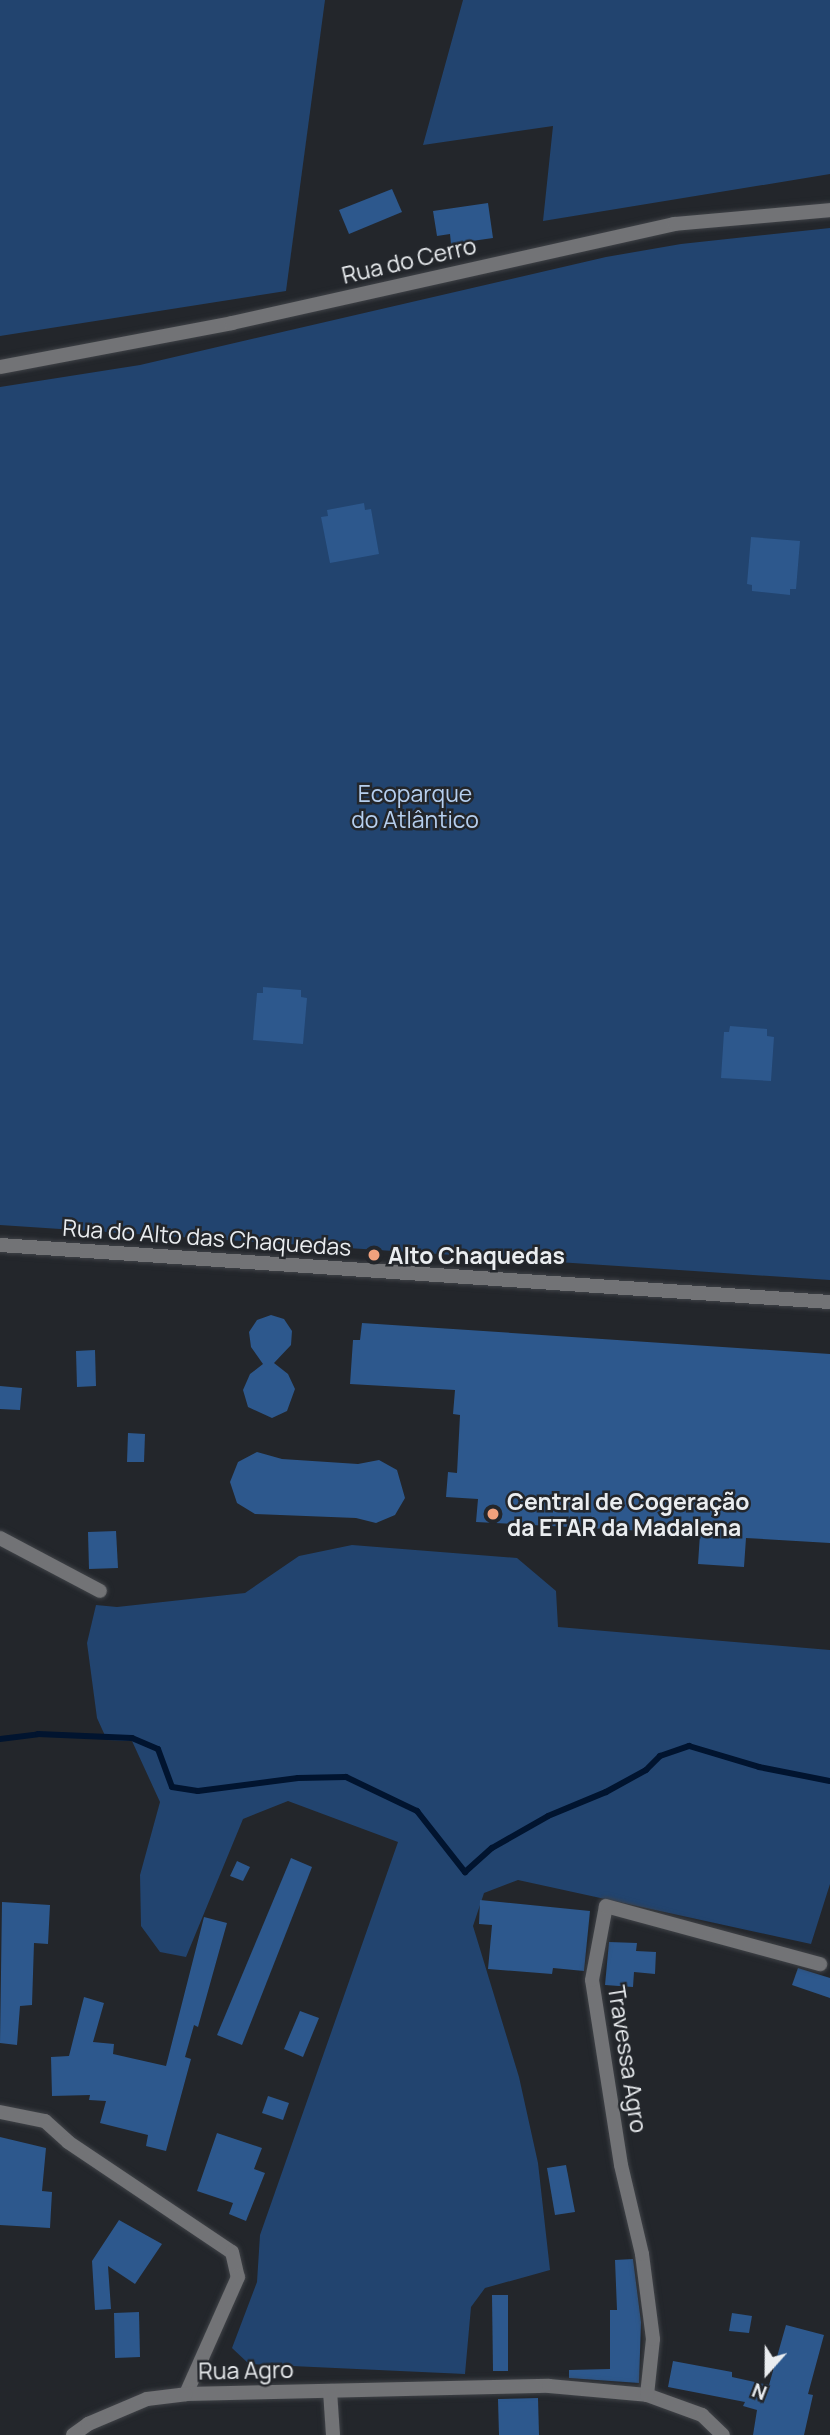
<!DOCTYPE html>
<meta charset="utf-8">
<style>
body{margin:0}
#map{position:relative;width:830px;height:2435px;overflow:hidden;background:#23262b;font-family:Manrope,sans-serif}
div>[style]{position:absolute}
.green>*{inset:0;background:#22446f}
.stream>*{height:6px;margin:-3px;padding:0 3px;transform-origin:3px;border-radius:3px;background:#01142f}
.building>*{inset:0;background:#2d588d}
.roads{filter:drop-shadow(0 0 2px #3f4247) drop-shadow(0 0 2px #3f4247)}
.minor>*{height:14px;margin:-7px;padding:0 7px;transform-origin:7px;border-radius:7px;background:#727376}
.tertiary>*{height:14px;margin:-7px;padding:0 7px;transform-origin:7px;border-radius:7px;background:#727376}
.dots>*{width:19px;height:19px;translate:-50% -50%;box-sizing:border-box;border:4px solid #23262b;border-radius:50%}
span{translate:-50% -50%;white-space:nowrap;text-align:center;line-height:1.15;-webkit-text-stroke:5px #23262b;paint-order:stroke}
.street-label{font-size:23px;color:#eaedf0}
.park-label{font-size:23px;color:#b6cfef}
.poi-label{font-size:23px;color:#eaedf0;font-weight:700}
.left{translate:0 -50%;text-align:left}
.north{position:absolute;left:732px;top:2337px;width:70px;height:70px;-webkit-text-stroke:5px #23262b;paint-order:stroke;rotate:201deg;font-size:19px;font-weight:700;line-height:28px;text-align:center;color:#eaedf0}
.north::after{content:'';display:block;margin:auto;width:24px;height:32px;background:#eaedf0;clip-path:polygon(50% 0,100% 100%,50% 72%,0 100%)}
</style>
<div id="map">
<div class="green">
<i style="clip-path:polygon(0 0,325px 0,286px 291px,0 336px)"></i>
<i style="clip-path:polygon(463px 0,830px 0,830px 174px,543px 221px,553px 126px,423px 145px)"></i>
<i style="clip-path:polygon(830px 228px,830px 1280px,0 1225px,0 387px,140px 365px,606px 257px,681px 244px)"></i>
<i style="clip-path:polygon(352px 1545px,517px 1558px,556px 1591px,558px 1627px,830px 1650px,830px 1884px,811px 1944px,518px 1880px,484px 1893px,473px 1926px,519px 2077px,538px 2163px,550px 2270px,485px 2288px,471px 2307px,465px 2374px,249px 2364px,232px 2348px,257px 2282px,260px 2235px,398px 1842px,288px 1801px,243px 1819px,186px 1957px,160px 1952px,141px 1926px,140px 1875px,160px 1802px,132px 1741px,107px 1740px,97px 1718px,87px 1643px,96px 1605px,117px 1607px,245px 1593px,299px 1556px)"></i>
</div>
<div class="stream">
<i style="left:0;top:1739px;width:38px;rotate:-7deg"></i>
<i style="left:38px;top:1734px;width:94px;rotate:2.4deg"></i>
<i style="left:132px;top:1738px;width:28px;rotate:23deg"></i>
<i style="left:158px;top:1749px;width:40px;rotate:69.8deg"></i>
<i style="left:172px;top:1787px;width:26px;rotate:9deg"></i>
<i style="left:198px;top:1791px;width:101px;rotate:-7.4deg"></i>
<i style="left:298px;top:1778px;width:48px;rotate:-1.2deg"></i>
<i style="left:346px;top:1777px;width:79px;rotate:25.6deg"></i>
<i style="left:417px;top:1811px;width:78px;rotate:51.8deg"></i>
<i style="left:465px;top:1872px;width:36px;rotate:-42deg"></i>
<i style="left:492px;top:1848px;width:64px;rotate:-29.7deg"></i>
<i style="left:548px;top:1816px;width:63px;rotate:-22.5deg"></i>
<i style="left:606px;top:1792px;width:46px;rotate:-28.8deg"></i>
<i style="left:646px;top:1770px;width:20px;rotate:-45deg"></i>
<i style="left:660px;top:1756px;width:31px;rotate:-19deg"></i>
<i style="left:689px;top:1746px;width:73px;rotate:16.7deg"></i>
<i style="left:759px;top:1767px;width:72px;rotate:11.2deg"></i>
</div>
<div class="building">
<i style="clip-path:polygon(392px 189px,402px 212px,349px 234px,339px 210px)"></i>
<i style="clip-path:polygon(488px 203px,493px 238px,451px 244px,450px 234px,437px 236px,433px 211px)"></i>
<i style="clip-path:polygon(364px 503px,365px 510px,371px 509px,379px 554px,330px 563px,321px 517px,328px 516px,327px 510px)"></i>
<i style="clip-path:polygon(751px 537px,800px 541px,796px 589px,790px 589px,790px 595px,752px 591px,752px 585px,747px 584px)"></i>
<i style="clip-path:polygon(263px 987px,301px 990px,301px 997px,307px 998px,303px 1044px,253px 1040px,257px 993px,263px 993px)"></i>
<i style="clip-path:polygon(730px 1026px,767px 1029px,767px 1036px,774px 1037px,771px 1081px,721px 1078px,724px 1032px,729px 1032px)"></i>
<i style="clip-path:polygon(271px 1315px,284px 1319px,292px 1331px,291px 1345px,274px 1363px,288px 1374px,295px 1389px,287px 1411px,272px 1418px,248px 1407px,243px 1390px,250px 1374px,263px 1364px,251px 1347px,249px 1332px,257px 1320px)"></i>
<i style="clip-path:polygon(362px 1323px,830px 1354px,830px 1543px,746px 1538px,744px 1567px,698px 1564px,700px 1534px,476px 1522px,478px 1499px,446px 1497px,448px 1472px,457px 1473px,460px 1415px,453px 1414px,455px 1390px,350px 1384px,353px 1340px,360px 1340px)"></i>
<i style="clip-path:polygon(95px 1350px,96px 1386px,77px 1387px,76px 1351px)"></i>
<i style="clip-path:polygon(0 1386px,22px 1388px,20px 1410px,0 1409px)"></i>
<i style="clip-path:polygon(128px 1433px,145px 1434px,144px 1462px,127px 1462px)"></i>
<i style="clip-path:polygon(257px 1452px,282px 1459px,358px 1464px,379px 1460px,397px 1470px,405px 1498px,395px 1515px,376px 1523px,356px 1518px,255px 1514px,237px 1503px,230px 1482px,238px 1462px)"></i>
<i style="clip-path:polygon(116px 1531px,118px 1568px,89px 1569px,88px 1532px)"></i>
<i style="clip-path:polygon(291px 1858px,312px 1867px,242px 2045px,217px 2035px)"></i>
<i style="clip-path:polygon(237px 1861px,250px 1867px,243px 1881px,230px 1876px)"></i>
<i style="clip-path:polygon(480px 1900px,590px 1911px,584px 1971px,553px 1968px,552px 1974px,488px 1969px,492px 1925px,479px 1924px)"></i>
<i style="clip-path:polygon(2px 1902px,50px 1905px,48px 1944px,34px 1943px,32px 2005px,20px 2006px,17px 2045px,0 2043px)"></i>
<i style="clip-path:polygon(204px 1917px,227px 1923px,198px 2027px,194px 2025px,185px 2057px,191px 2059px,166px 2151px,146px 2146px,148px 2135px,100px 2123px,106px 2101px,89px 2100px,90px 2095px,52px 2096px,51px 2057px,69px 2056px,84px 1997px,104px 2003px,93px 2042px,114px 2044px,113px 2054px,166px 2066px)"></i>
<i style="clip-path:polygon(609px 1942px,637px 1943px,636px 1951px,656px 1952px,655px 1974px,634px 1972px,633px 1987px,605px 1985px)"></i>
<i style="clip-path:polygon(798px 1968px,830px 1978px,830px 1998px,792px 1985px)"></i>
<i style="clip-path:polygon(300px 2011px,319px 2018px,303px 2057px,284px 2049px)"></i>
<i style="clip-path:polygon(268px 2096px,289px 2103px,283px 2120px,262px 2113px)"></i>
<i style="clip-path:polygon(217px 2133px,262px 2148px,254px 2169px,265px 2173px,246px 2221px,229px 2214px,233px 2203px,197px 2191px)"></i>
<i style="clip-path:polygon(0 2137px,46px 2148px,42px 2191px,52px 2192px,50px 2228px,0 2225px)"></i>
<i style="clip-path:polygon(566px 2165px,575px 2212px,555px 2215px,547px 2168px)"></i>
<i style="clip-path:polygon(119px 2220px,162px 2244px,135px 2284px,108px 2266px,111px 2309px,95px 2310px,92px 2261px)"></i>
<i style="clip-path:polygon(633px 2259px,641px 2322px,639px 2383px,569px 2378px,569px 2370px,610px 2369px,610px 2310px,617px 2310px,615px 2260px)"></i>
<i style="clip-path:polygon(492px 2295px,508px 2295px,508px 2371px,493px 2371px)"></i>
<i style="clip-path:polygon(139px 2312px,140px 2357px,115px 2358px,114px 2313px)"></i>
<i style="clip-path:polygon(732px 2313px,752px 2316px,749px 2333px,729px 2331px)"></i>
<i style="clip-path:polygon(786px 2325px,824px 2335px,808px 2394px,813px 2395px,804px 2435px,753px 2435px,757px 2410px,743px 2406px,745px 2402px,668px 2387px,673px 2361px,732px 2372px,732px 2377px,769px 2385px)"></i>
<i style="clip-path:polygon(538px 2398px,539px 2435px,499px 2435px,498px 2399px)"></i>
</div>
<div class="roads">
<div class="minor">
<i style="left:0;top:1538px;width:113px;rotate:27.9deg"></i>
<i style="left:0;top:2112px;width:46px;rotate:11.3deg"></i>
<i style="left:45px;top:2121px;width:31px;rotate:42deg"></i>
<i style="left:68px;top:2142px;width:197px;rotate:33.9deg"></i>
<i style="left:232px;top:2252px;width:26px;rotate:77deg"></i>
<i style="left:238px;top:2277px;width:128px;rotate:114deg"></i>
<i style="left:186px;top:2394px;width:363px;rotate:-1.3deg"></i>
<i style="left:549px;top:2386px;width:98px;rotate:5.2deg"></i>
<i style="left:647px;top:2395px;width:59px;rotate:20deg"></i>
<i style="left:702px;top:2415px;width:29px;rotate:44deg"></i>
<i style="left:330px;top:2391px;width:44px;rotate:86.1deg"></i>
<i style="left:647px;top:2395px;width:56px;rotate:-83.9deg"></i>
<i style="left:653px;top:2339px;width:86px;rotate:-97.4deg"></i>
<i style="left:642px;top:2254px;width:91px;rotate:-103.3deg"></i>
<i style="left:621px;top:2165px;width:187px;rotate:-98.9deg"></i>
<i style="left:592px;top:1980px;width:75px;rotate:-79.3deg"></i>
<i style="left:606px;top:1906px;width:222px;rotate:15.2deg"></i>
<i style="left:73px;top:2435px;width:19px;rotate:-36deg"></i>
<i style="left:88px;top:2424px;width:64px;rotate:-23deg"></i>
<i style="left:147px;top:2399px;width:39px;rotate:-7deg"></i>
</div>
<div class="tertiary">
<i style="left:0;top:367px;width:236px;rotate:-10.7deg"></i>
<i style="left:232px;top:323px;width:453px;rotate:-12.6deg"></i>
<i style="left:674px;top:224px;width:157px;rotate:-5.1deg"></i>
<i style="left:0;top:1245px;width:832px;rotate:3.93deg"></i>
</div>
</div>
<div class="dots">
<i style="left:374px;top:1255px;background:#f1a17d"></i>
<i style="left:493px;top:1514px;background:#f1a17d"></i>
</div>
<div class="street-label">
<span style="left:409px;top:260px;rotate:-13deg">Rua do Cerro</span>
<span style="left:207px;top:1237px;rotate:4deg">Rua do Alto das Chaquedas</span>
<span style="left:628px;top:2059px;rotate:81deg">Travessa Agro</span>
<span style="left:246px;top:2370px;rotate:-1deg">Rua Agro</span>
</div>
<div class="park-label">
<span style="left:415px;top:806px">Ecoparque<br>do Atlântico</span>
</div>
<div class="poi-label">
<span class="left" style="left:388px;top:1255px">Alto Chaquedas</span>
<span class="left" style="left:507px;top:1514px">Central de Cogeração<br>da ETAR da Madalena</span>
</div>
<div class="north">N</div>
</div>
